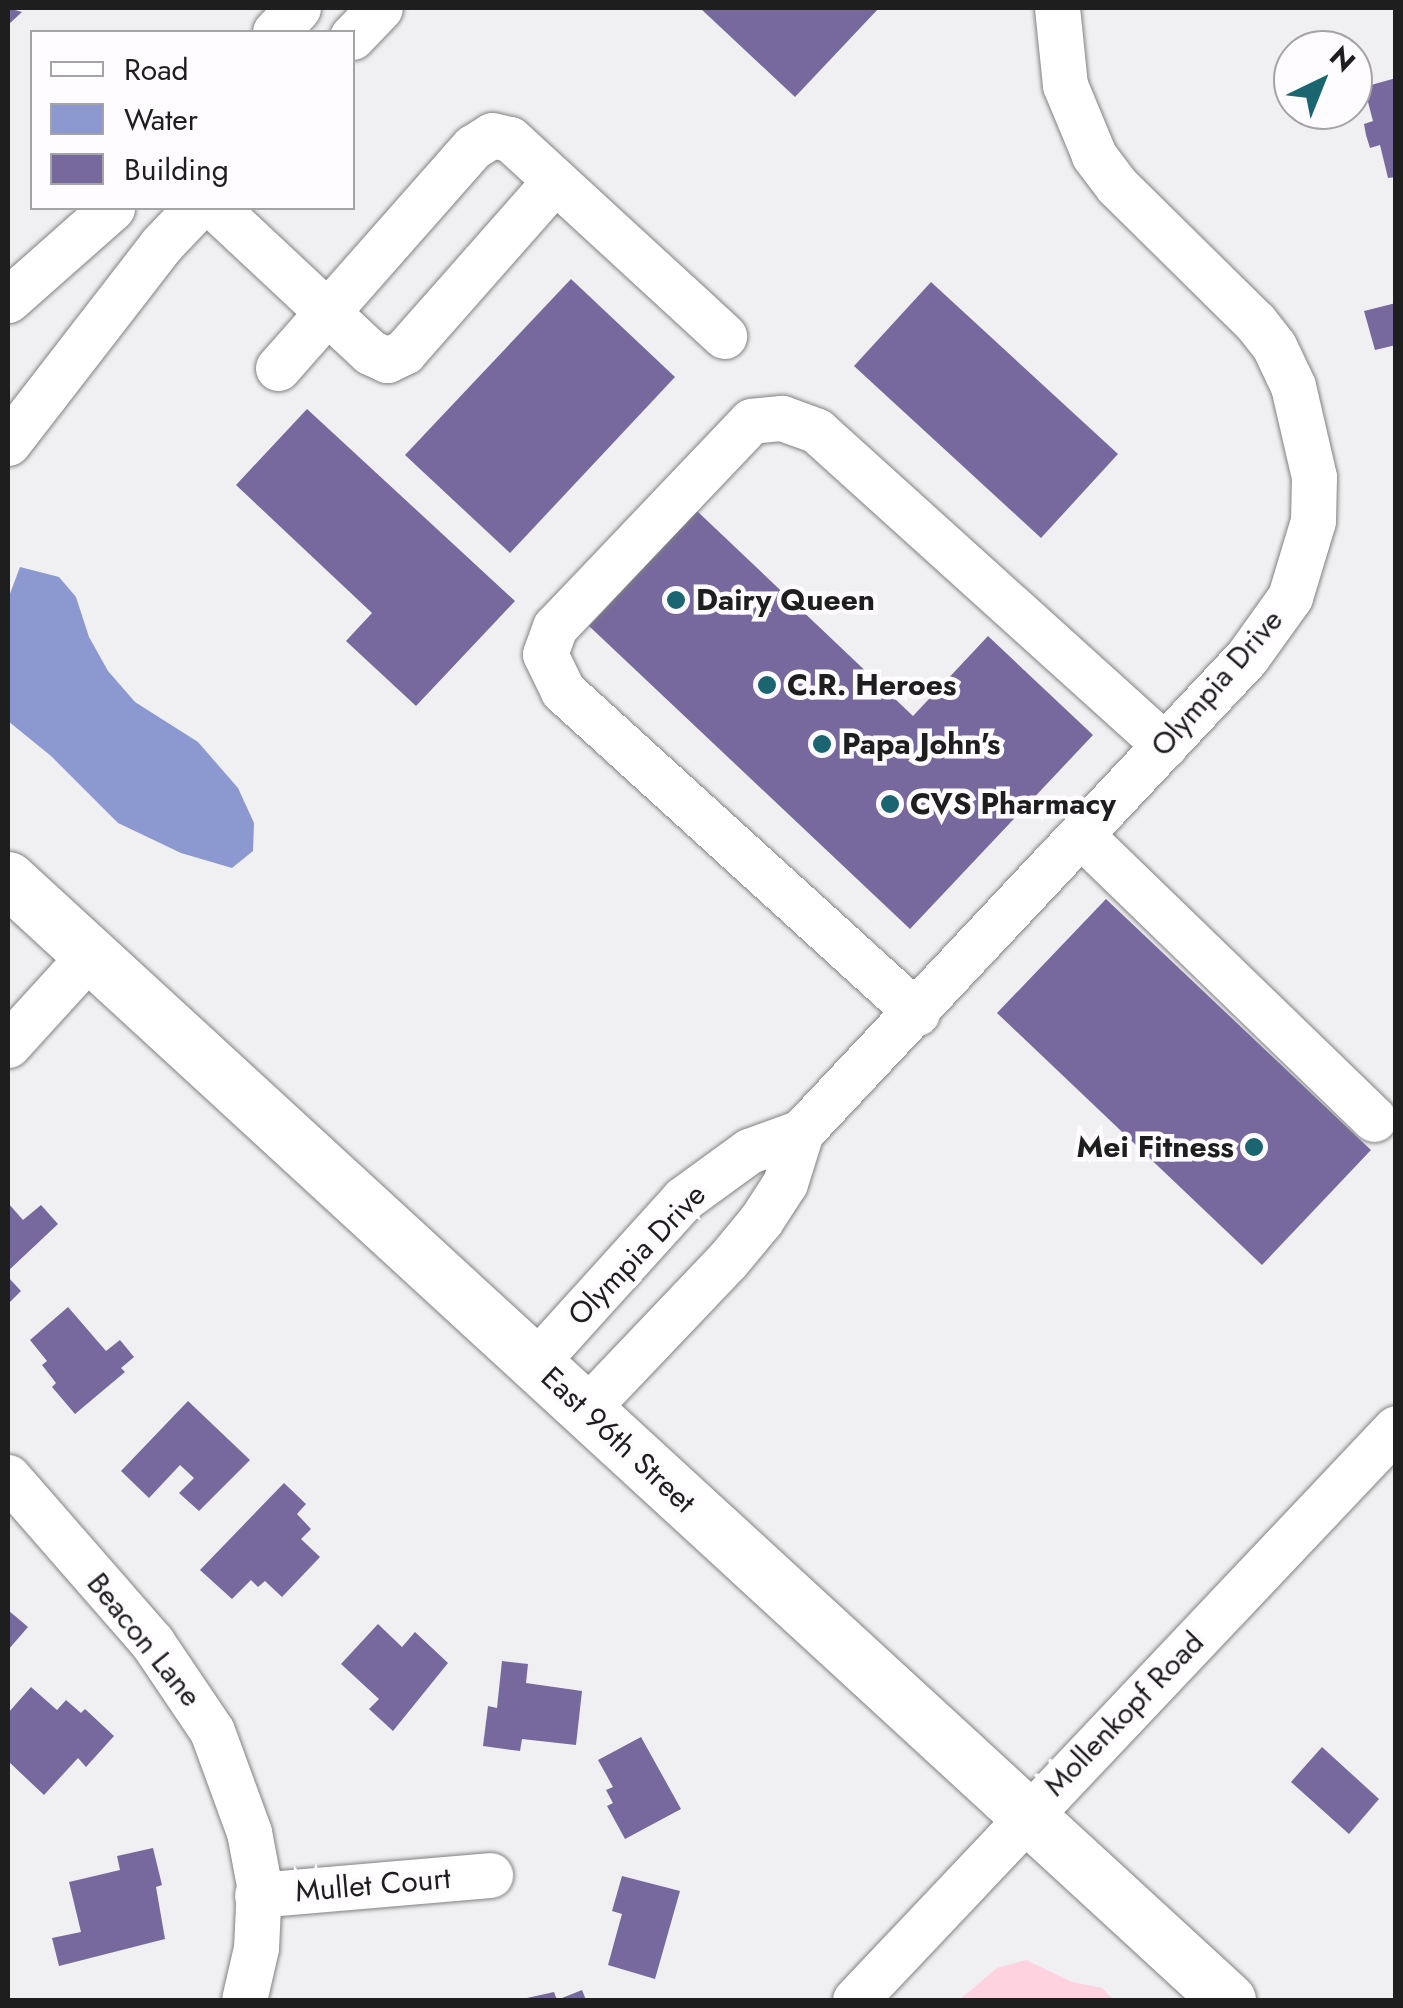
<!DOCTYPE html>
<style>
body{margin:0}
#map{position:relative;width:1403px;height:2008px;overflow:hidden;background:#f0eff1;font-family:Jost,sans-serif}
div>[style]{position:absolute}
.green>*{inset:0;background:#ffd2df}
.water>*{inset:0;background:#8c98d0}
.building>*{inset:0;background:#77699e}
.roads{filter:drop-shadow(0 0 2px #828183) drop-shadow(0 0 2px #828183)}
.minor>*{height:45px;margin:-22.5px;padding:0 22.5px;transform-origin:22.5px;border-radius:22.5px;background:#fff}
.major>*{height:55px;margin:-27.5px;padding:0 27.5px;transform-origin:27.5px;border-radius:27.5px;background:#fff}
.dots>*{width:28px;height:28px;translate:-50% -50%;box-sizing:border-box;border:5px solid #fefcff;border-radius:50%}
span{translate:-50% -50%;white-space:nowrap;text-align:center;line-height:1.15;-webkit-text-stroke:9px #fefcff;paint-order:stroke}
.poi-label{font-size:30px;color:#1e1e1f;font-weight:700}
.left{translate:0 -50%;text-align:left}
.right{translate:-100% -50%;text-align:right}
.street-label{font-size:30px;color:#1e1e1f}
.frame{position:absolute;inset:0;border:10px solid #1e1e1f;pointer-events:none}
.legend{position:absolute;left:30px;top:30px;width:325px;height:180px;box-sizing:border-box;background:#fefcff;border:2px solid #a4a3a5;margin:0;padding:12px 18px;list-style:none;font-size:30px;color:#1e1e1f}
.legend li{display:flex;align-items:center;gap:20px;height:50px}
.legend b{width:50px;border:2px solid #a4a3a5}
.north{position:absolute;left:1273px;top:30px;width:100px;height:100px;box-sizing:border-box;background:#fefcff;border:2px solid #a4a3a5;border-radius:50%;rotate:43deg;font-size:28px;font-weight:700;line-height:40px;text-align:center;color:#1e1e1f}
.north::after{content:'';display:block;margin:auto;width:35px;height:45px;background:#1b6571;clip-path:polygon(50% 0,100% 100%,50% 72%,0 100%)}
</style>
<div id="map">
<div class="green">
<i style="clip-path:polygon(1026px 1960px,1072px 1982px,1102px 1988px,1114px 2000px,959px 2000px,997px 1968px)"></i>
</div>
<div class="water">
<i style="clip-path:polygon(20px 567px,59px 577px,76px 597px,89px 637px,108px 671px,135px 702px,198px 742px,238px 788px,254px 823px,253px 851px,232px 868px,181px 853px,118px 823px,51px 756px,8px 721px,8px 599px)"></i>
</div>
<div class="building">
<i style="clip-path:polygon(8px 8px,22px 12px,8px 25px)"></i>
<i style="clip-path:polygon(700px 8px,879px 8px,795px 97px)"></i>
<i style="clip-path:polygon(1396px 78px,1396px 177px,1388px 178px,1380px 145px,1370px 148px,1366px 135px,1364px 124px,1373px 121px,1364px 87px)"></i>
<i style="clip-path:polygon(571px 279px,675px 377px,510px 553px,405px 455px)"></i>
<i style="clip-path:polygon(931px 282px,1118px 454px,1041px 538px,854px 366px)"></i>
<i style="clip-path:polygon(1396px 303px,1396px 345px,1375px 350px,1364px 311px)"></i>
<i style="clip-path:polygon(307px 409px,515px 601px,416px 706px,346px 641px,372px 613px,236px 485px)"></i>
<i style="clip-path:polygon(697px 511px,913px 716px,988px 636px,1093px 735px,910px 929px,589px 626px)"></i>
<i style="clip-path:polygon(1106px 899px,1371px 1150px,1262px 1265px,997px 1013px)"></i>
<i style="clip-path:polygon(8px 1203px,23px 1220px,41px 1205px,58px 1224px,8px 1271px)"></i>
<i style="clip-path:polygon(8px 1277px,21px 1291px,8px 1304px)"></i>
<i style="clip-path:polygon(68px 1307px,106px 1351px,120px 1340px,134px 1357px,121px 1368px,125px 1372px,75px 1414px,52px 1387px,56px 1383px,42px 1365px,47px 1361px,30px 1340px)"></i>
<i style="clip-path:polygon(188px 1401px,250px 1460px,199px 1511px,179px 1493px,194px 1478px,180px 1465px,149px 1498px,121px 1471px)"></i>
<i style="clip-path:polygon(284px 1483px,306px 1504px,297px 1514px,311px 1529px,301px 1539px,320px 1557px,282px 1597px,265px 1581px,258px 1587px,251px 1580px,232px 1599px,200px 1570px)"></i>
<i style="clip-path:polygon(8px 1610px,28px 1627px,8px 1650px)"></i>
<i style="clip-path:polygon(378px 1624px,402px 1647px,415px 1632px,448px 1663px,393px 1731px,369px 1709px,379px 1699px,341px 1664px)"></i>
<i style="clip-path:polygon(502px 1661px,528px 1664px,526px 1683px,582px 1691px,576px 1745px,522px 1739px,520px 1751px,483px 1746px,488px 1706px,497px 1708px)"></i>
<i style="clip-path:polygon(31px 1687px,57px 1710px,66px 1700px,81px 1713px,85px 1709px,114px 1736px,86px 1767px,78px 1758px,44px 1795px,8px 1761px,8px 1713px)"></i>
<i style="clip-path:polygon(641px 1737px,681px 1809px,625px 1839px,607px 1806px,613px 1803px,606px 1790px,613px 1787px,598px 1760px)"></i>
<i style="clip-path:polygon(1322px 1747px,1379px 1799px,1349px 1834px,1291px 1782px)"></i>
<i style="clip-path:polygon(153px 1848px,162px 1885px,156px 1887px,165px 1939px,59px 1966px,52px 1938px,81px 1932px,69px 1882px,120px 1870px,117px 1856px)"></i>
<i style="clip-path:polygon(622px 1876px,680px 1891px,655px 1979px,608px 1965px,622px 1914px,612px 1911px)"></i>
<i style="clip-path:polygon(582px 1990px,586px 2000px,518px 2000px,554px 1992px,557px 2000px)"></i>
</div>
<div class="roads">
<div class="minor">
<i style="left:275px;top:32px;width:33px;rotate:-46deg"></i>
<i style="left:352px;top:37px;width:40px;rotate:-46deg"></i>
<i style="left:216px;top:208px;width:211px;rotate:43.1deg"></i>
<i style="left:370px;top:352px;width:19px;rotate:25deg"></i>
<i style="left:387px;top:360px;width:19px;rotate:-25deg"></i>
<i style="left:404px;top:352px;width:228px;rotate:-48.6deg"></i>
<i style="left:8px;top:300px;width:139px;rotate:-41.5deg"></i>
<i style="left:278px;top:368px;width:295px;rotate:-48.6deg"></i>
<i style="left:473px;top:147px;width:22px;rotate:-32deg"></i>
<i style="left:492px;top:135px;width:18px;rotate:13deg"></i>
<i style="left:510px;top:139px;width:291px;rotate:42.6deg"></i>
<i style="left:8px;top:443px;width:249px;rotate:-52.3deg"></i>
<i style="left:160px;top:246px;width:52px;rotate:-46.5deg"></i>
<i style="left:1081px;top:835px;width:408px;rotate:44.1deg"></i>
<i style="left:917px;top:1013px;width:479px;rotate:-137.7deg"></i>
<i style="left:563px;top:691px;width:41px;rotate:-115.9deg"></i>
<i style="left:545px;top:654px;width:29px;rotate:-70deg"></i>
<i style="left:555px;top:627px;width:284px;rotate:-46.4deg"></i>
<i style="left:751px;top:421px;width:31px;rotate:-6deg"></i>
<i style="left:782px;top:418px;width:37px;rotate:20deg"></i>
<i style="left:817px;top:431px;width:469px;rotate:42.1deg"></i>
<i style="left:8px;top:1045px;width:122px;rotate:-47.7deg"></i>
<i style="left:535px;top:1363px;width:221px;rotate:-47.9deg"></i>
<i style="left:683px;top:1199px;width:82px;rotate:-36deg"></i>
<i style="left:749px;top:1151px;width:55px;rotate:-20.1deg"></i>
<i style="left:801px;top:1132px;width:652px;rotate:-46.8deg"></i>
<i style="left:1247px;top:657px;width:74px;rotate:-54.4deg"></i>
<i style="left:1290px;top:597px;width:79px;rotate:-73.2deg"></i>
<i style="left:1313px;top:521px;width:44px;rotate:-88.7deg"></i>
<i style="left:1314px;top:477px;width:93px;rotate:-103deg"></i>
<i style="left:1293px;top:386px;width:44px;rotate:-115.4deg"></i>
<i style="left:1274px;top:346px;width:31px;rotate:-128deg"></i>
<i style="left:1255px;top:322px;width:194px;rotate:-135.4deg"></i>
<i style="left:1117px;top:186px;width:39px;rotate:-127deg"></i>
<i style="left:1094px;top:155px;width:76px;rotate:-112.5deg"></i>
<i style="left:1065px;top:85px;width:77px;rotate:-95.9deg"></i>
<i style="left:585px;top:1410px;width:206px;rotate:-46.4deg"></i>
<i style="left:727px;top:1261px;width:53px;rotate:-50.3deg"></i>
<i style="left:761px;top:1220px;width:44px;rotate:-57deg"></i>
<i style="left:785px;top:1183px;width:53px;rotate:-72.6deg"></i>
<i style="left:8px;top:1477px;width:219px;rotate:48.9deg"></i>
<i style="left:152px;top:1642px;width:107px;rotate:56deg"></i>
<i style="left:212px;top:1731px;width:108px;rotate:69.9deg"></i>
<i style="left:249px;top:1832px;width:54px;rotate:79.3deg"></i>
<i style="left:259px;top:1885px;width:63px;rotate:92.7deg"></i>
<i style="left:256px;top:1948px;width:53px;rotate:103deg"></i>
<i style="left:257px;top:1895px;width:234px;rotate:-4.9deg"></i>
<i style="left:855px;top:2000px;width:787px;rotate:-46.6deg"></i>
</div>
<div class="major">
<i style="left:8px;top:879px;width:1657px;rotate:42.58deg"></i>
</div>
</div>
<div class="dots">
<i style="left:676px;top:600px;background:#1b6571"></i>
<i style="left:767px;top:685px;background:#1b6571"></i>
<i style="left:822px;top:744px;background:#1b6571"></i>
<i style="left:890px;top:804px;background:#1b6571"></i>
<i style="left:1254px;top:1147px;background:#1b6571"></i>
</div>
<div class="poi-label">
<span class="left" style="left:696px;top:600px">Dairy Queen</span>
<span class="left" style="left:787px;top:685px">C.R. Heroes</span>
<span class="left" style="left:842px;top:744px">Papa John's</span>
<span class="left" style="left:910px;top:804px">CVS Pharmacy</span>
<span class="right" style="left:1234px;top:1147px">Mei Fitness</span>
</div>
<div class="street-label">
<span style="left:1217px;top:683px;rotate:-49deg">Olympia Drive</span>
<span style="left:637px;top:1255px;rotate:-46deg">Olympia Drive</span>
<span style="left:618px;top:1440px;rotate:43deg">East 96th Street</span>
<span style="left:144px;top:1640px;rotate:51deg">Beacon Lane</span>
<span style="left:1124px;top:1714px;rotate:-46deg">Mollenkopf Road</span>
<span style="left:373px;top:1885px;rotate:-5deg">Mullet Court</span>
</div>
<div class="frame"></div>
<ul class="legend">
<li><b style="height:12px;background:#fff"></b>Road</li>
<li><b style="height:28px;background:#8c98d0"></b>Water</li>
<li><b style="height:28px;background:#77699e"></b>Building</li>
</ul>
<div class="north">N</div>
</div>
